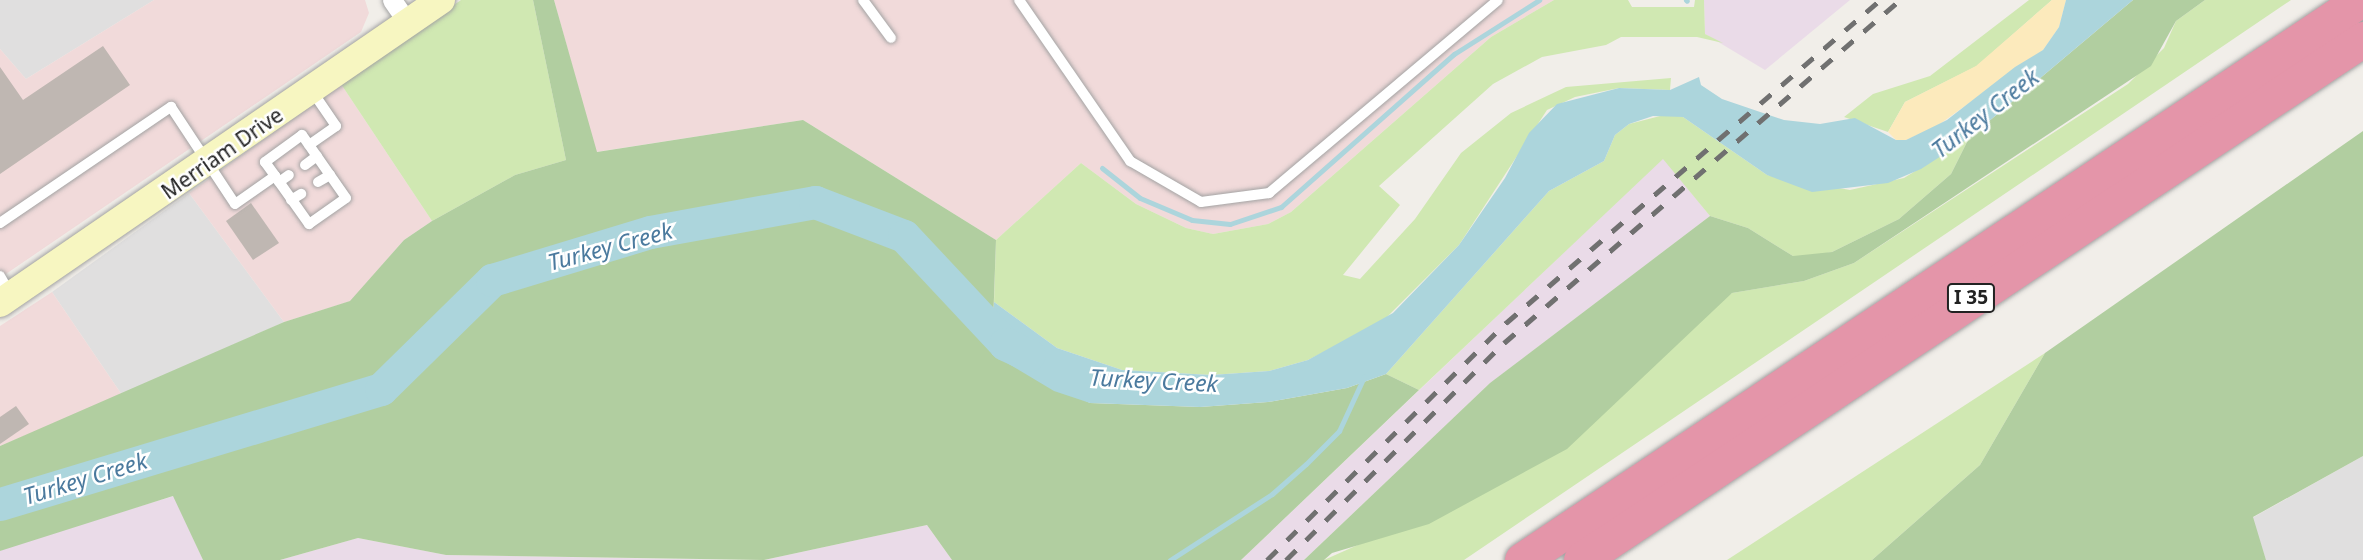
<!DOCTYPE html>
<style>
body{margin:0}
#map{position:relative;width:2363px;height:560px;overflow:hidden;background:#f1eee9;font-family:"Noto Sans",sans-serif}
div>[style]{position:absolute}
.residential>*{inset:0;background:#e0dfdf}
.commercial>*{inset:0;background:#f1dada}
.industrial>*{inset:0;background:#eadbe8}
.grass>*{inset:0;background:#d0e8b2}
.forest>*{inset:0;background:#b1cea0}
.sand>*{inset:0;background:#fceabc}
.water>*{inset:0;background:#acd5dc}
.stream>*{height:5px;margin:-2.5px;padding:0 2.5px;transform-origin:2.5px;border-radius:2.5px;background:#acd5dc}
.river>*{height:33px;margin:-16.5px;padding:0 16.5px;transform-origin:16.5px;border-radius:16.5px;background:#acd5dc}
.building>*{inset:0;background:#bfb7b2}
.roads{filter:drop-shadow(0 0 2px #a3a3a3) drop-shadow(0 0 2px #a3a3a3)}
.lane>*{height:10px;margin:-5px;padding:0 5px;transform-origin:5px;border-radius:5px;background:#fff}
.street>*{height:19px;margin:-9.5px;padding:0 9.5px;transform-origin:9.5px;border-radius:9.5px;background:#fff}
.secondary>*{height:28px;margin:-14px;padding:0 14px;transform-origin:14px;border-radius:14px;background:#f7f6c1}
.highway>*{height:35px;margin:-17.5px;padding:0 17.5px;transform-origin:17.5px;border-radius:17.5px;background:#e495a9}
.rail>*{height:5px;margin-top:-2.5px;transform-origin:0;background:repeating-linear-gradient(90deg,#707070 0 14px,transparent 0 28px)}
span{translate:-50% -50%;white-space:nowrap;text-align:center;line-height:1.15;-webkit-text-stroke:5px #fff;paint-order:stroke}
.shield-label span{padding:2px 5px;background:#fff;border:2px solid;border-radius:5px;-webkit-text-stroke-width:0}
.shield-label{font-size:19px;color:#222;font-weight:700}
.street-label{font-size:21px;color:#222}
.water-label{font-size:23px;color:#4b7a9e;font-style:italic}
</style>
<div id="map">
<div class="residential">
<i style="clip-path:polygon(0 0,154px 0,26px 79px,0 49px)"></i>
<i style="clip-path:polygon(189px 193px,284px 322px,122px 395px,52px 292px)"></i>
<i style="clip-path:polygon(2363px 456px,2363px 560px,2266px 560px,2252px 518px)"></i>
</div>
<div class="commercial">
<i style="clip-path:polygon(154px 0,365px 0,369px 13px,361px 32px,0 278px,0 49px,26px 79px)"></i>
<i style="clip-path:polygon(554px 0,1554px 0,1491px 37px,1291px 212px,1268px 224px,1213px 234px,1186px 228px,1136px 204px,1081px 163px,996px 240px,803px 120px,596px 152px)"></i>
<i style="clip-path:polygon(341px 84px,432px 221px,404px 240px,351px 301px,284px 322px,189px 193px)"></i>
<i style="clip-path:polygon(52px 292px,122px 395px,0 446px,0 326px)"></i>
</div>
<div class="industrial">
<i style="clip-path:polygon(1704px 0,1850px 0,1765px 70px,1705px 34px)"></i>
<i style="clip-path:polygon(1663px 158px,1710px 216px,1488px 385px,1304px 560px,1241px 560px)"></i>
<i style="clip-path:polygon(174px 496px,203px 560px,0 560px,0 551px,11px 545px)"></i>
<i style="clip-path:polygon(927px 525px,952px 560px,764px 560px)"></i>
<i style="clip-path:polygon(358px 538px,446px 555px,733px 560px,280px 560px)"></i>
</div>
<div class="grass">
<i style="clip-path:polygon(461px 0,533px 0,566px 160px,515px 175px,432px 221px,341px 84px)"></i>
<i style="clip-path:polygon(1554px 0,1628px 0,1632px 7px,1694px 7px,1695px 0,1704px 0,1705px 34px,1723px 43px,1697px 37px,1621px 37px,1606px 45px,1542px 57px,1493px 84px,1379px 186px,1400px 205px,1343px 275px,1360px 279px,1415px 219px,1461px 153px,1511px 113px,1566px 87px,1671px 78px,1670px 90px,1619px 88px,1575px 97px,1547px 110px,1459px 245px,1380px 324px,1308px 360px,1269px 371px,1211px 375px,1122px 370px,1057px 348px,994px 302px,996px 240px,1081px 163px,1136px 204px,1186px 228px,1213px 234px,1268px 224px,1291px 212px,1491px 37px)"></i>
<i style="clip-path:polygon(2029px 0,2052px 0,1977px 66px,1905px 102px,1888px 132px,1844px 117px,1873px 94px,1930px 76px)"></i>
<i style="clip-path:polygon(2205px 0,2291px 0,1464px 560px,1324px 560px,1360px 544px,1732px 293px,1804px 281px,1854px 263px,2128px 84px,2164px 48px,2176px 21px)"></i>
<i style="clip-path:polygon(1668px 114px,1683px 117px,1767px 175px,1850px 190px,1904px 178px,1969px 138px,1951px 174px,1899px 219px,1832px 252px,1813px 256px,1793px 256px,1748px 228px,1710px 216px,1663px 159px,1419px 390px,1386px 374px,1549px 191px,1604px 161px,1615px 135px,1629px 124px)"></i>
<i style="clip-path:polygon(2045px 353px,1980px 465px,1872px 560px,1727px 560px)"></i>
</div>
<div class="forest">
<i style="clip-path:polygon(533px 0,554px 0,597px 152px,803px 120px,996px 240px,992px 354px,1090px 403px,1200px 407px,1268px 402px,1347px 388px,1386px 374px,1419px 390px,1241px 560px,952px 560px,927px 525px,764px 560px,446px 555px,358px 538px,280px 560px,203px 560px,173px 496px,0 551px,0 446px,284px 322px,350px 301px,404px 240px,432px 221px,515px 175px,566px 160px)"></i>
<i style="clip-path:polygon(2133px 0,2205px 0,2176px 21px,2151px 66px,1854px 263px,1804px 281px,1732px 293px,1567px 449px,1429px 524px,1332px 553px,1324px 560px,1304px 560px,1490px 383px,1710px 216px,1748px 228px,1793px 256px,1832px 252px,1899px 219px,1951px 174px,1969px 138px)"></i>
<i style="clip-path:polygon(2363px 131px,2363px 456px,2253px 517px,2266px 560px,1872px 560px,1980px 465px,2045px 353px)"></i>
</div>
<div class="sand">
<i style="clip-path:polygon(2052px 0,2066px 0,2059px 27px,2043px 50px,1937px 126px,1906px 140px,1896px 140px,1888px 132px,1905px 102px,1976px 66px)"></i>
</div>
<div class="water">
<i style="clip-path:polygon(2066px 0,2133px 0,1969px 138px,1921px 169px,1888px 183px,1812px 192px,1767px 175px,1683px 117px,1653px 116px,1629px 124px,1615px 135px,1604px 161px,1549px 191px,1386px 374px,1347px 388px,1268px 402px,1200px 407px,1090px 403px,1054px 391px,992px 354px,994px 302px,1057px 348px,1122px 370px,1211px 375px,1269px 371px,1308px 360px,1393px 313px,1459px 245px,1505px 178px,1529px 133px,1557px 104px,1619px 88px,1670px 90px,1699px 77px,1701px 85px,1722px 99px,1784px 120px,1820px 124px,1855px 118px,1896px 140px,1906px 140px,1947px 120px,2015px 67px,2043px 50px,2059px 27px)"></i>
</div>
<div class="stream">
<i style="left:1686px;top:0;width:1px;rotate:45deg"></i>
<i style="left:1102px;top:168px;width:48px;rotate:38.3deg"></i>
<i style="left:1140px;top:198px;width:56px;rotate:22.9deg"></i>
<i style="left:1192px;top:220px;width:38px;rotate:6deg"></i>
<i style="left:1230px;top:224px;width:54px;rotate:-18.4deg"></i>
<i style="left:1281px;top:207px;width:231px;rotate:-41.5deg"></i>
<i style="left:1454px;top:54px;width:101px;rotate:-32.4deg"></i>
<i style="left:1170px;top:560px;width:121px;rotate:-32.9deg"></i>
<i style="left:1272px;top:494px;width:45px;rotate:-41.4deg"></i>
<i style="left:1306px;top:464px;width:47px;rotate:-45deg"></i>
<i style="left:1339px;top:431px;width:60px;rotate:-65.2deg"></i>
</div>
<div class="river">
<i style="left:0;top:504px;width:398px;rotate:-16.8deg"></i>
<i style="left:381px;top:389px;width:156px;rotate:-44.5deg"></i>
<i style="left:492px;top:280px;width:165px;rotate:-16.9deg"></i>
<i style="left:650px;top:232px;width:168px;rotate:-10.3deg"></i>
<i style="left:815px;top:202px;width:95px;rotate:20.9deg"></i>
<i style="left:904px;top:236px;width:148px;rotate:46.9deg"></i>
<i style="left:1005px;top:344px;width:26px;rotate:25deg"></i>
</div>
<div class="building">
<i style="clip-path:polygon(103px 46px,130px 85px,0 174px,0 67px,23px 100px)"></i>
<i style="clip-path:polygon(251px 203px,279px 243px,253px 260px,226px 221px)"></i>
<i style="clip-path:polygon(16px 406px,29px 424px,0 444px,0 417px)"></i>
</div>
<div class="roads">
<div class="lane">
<i style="left:863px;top:0;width:47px;rotate:53.6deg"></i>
<i style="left:1019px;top:0;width:196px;rotate:55.4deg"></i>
<i style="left:1130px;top:161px;width:82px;rotate:30deg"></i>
<i style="left:1201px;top:202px;width:69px;rotate:-7.5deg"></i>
<i style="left:1269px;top:193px;width:299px;rotate:-40.1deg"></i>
<i style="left:309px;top:145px;width:33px;rotate:-35deg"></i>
<i style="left:336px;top:126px;width:42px;rotate:-124.4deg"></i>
<i style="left:305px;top:165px;width:15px;rotate:-37deg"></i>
<i style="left:279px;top:182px;width:12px;rotate:-35deg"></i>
<i style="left:318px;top:182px;width:14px;rotate:-30deg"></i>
<i style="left:291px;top:200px;width:12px;rotate:-31deg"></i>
<i style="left:0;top:223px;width:207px;rotate:-34.2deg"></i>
<i style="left:171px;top:107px;width:116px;rotate:56.6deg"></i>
<i style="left:235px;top:204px;width:49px;rotate:-35deg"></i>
<i style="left:275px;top:176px;width:59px;rotate:54.7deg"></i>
<i style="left:309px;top:224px;width:45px;rotate:-35.1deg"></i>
<i style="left:346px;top:198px;width:77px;rotate:-124.9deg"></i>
<i style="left:302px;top:135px;width:46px;rotate:143.9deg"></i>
<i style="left:265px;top:162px;width:17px;rotate:54deg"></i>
<i style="left:0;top:276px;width:22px;rotate:60deg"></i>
</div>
<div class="street">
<i style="left:392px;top:0;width:28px;rotate:55deg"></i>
</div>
<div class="secondary">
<i style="left:0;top:303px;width:535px;rotate:-34.49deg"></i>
</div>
<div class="highway">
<i style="left:1522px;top:560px;width:1008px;rotate:-33.75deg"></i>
<i style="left:1581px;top:560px;width:940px;rotate:-33.67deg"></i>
</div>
</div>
<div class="rail">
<i style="left:1267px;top:560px;width:337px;rotate:-44.8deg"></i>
<i style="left:1506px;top:323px;width:494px;rotate:-40.8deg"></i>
<i style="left:1286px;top:560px;width:308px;rotate:-44.9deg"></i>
<i style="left:1504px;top:343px;width:524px;rotate:-40.9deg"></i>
</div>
<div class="shield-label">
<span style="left:1971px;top:298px">I 35</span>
</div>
<div class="street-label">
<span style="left:222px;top:153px;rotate:-35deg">Merriam Drive</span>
</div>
<div class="water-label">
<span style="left:1985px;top:113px;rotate:-38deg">Turkey Creek</span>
<span style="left:610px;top:246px;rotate:-15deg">Turkey Creek</span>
<span style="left:1154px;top:380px;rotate:3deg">Turkey Creek</span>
<span style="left:85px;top:478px;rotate:-17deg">Turkey Creek</span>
</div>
</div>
